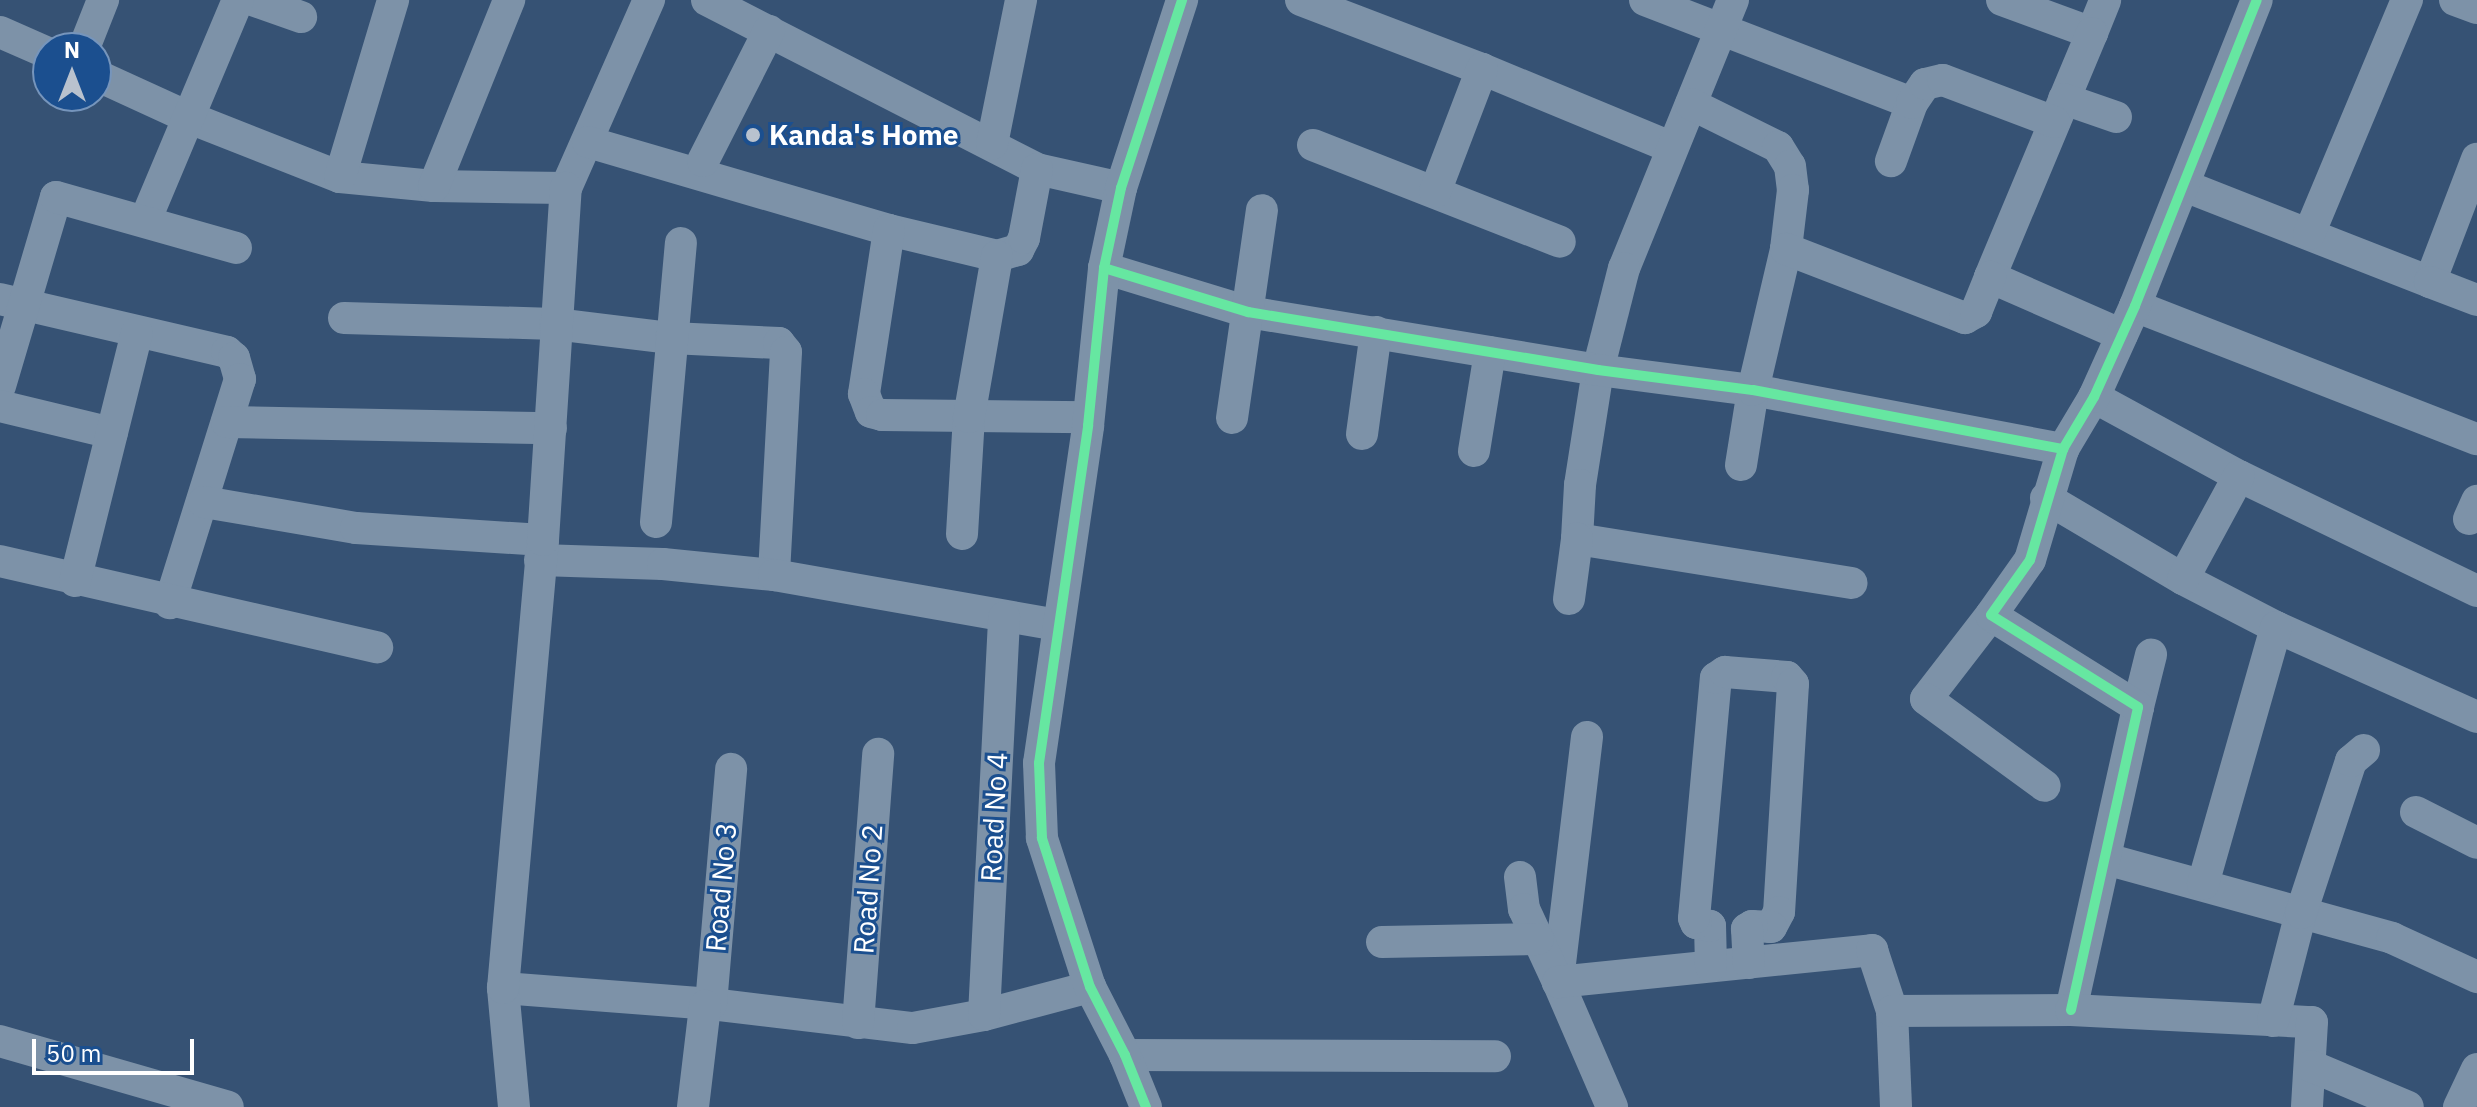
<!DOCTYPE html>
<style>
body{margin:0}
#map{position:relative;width:2477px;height:1107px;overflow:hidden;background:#365274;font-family:"IBM Plex Sans",sans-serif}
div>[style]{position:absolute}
.minor>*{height:32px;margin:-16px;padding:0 16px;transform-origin:16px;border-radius:16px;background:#7d92a8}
.cycleway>*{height:10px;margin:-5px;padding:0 5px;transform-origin:5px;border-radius:5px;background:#66e7a1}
.dots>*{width:22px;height:22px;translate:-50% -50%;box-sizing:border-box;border:4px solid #1b4f8f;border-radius:50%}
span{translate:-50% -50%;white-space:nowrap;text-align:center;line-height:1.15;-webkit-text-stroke:6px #1b4f8f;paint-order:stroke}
.poi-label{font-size:28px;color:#fff;font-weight:700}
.left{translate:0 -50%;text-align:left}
.street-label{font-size:28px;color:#fff}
.north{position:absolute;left:32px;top:32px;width:80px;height:80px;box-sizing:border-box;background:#1b4f8f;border:2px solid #7695bc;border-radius:50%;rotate:0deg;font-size:22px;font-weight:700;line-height:32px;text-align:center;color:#fff}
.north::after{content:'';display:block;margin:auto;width:28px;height:36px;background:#b9c2ce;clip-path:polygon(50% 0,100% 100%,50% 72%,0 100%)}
.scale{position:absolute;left:32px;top:1039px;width:162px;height:36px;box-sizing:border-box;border:4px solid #fff;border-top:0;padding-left:10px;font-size:24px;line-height:28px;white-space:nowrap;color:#fff;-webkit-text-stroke:6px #1b4f8f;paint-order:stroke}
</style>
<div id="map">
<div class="minor">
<i style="left:252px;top:0;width:52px;rotate:19.1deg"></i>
<i style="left:707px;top:0;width:371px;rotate:27.1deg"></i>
<i style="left:1037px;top:169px;width:86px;rotate:12.7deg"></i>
<i style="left:1301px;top:0;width:194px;rotate:20.9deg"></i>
<i style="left:1482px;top:69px;width:204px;rotate:22.5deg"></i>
<i style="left:1645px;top:0;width:286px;rotate:21.1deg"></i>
<i style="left:1912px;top:103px;width:62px;rotate:109.9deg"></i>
<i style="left:1733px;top:0;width:289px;rotate:112.1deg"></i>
<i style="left:1624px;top:268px;width:105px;rotate:104.3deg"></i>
<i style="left:1598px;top:370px;width:116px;rotate:98.9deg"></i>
<i style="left:1580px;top:485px;width:54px;rotate:93.2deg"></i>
<i style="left:1577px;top:539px;width:278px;rotate:9.1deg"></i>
<i style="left:2002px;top:0;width:96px;rotate:20.1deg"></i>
<i style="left:2092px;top:33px;width:35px;rotate:-68deg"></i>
<i style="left:2455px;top:0;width:23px;rotate:20deg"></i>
<i style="left:0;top:32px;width:52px;rotate:23.6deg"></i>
<i style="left:2092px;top:33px;width:264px;rotate:112.7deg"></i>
<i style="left:1990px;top:277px;width:144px;rotate:23.7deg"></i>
<i style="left:84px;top:48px;width:52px;rotate:-68.4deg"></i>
<i style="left:96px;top:75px;width:103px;rotate:24.6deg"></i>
<i style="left:190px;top:118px;width:161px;rotate:21.5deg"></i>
<i style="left:340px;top:177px;width:94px;rotate:5.5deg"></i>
<i style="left:434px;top:186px;width:132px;rotate:0.9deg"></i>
<i style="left:566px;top:188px;width:206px;rotate:-66.2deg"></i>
<i style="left:2064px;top:99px;width:55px;rotate:19.1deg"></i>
<i style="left:1912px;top:103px;width:23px;rotate:-56deg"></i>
<i style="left:1925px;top:84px;width:18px;rotate:-13deg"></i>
<i style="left:1943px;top:80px;width:119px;rotate:20.7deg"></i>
<i style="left:1691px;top:104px;width:97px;rotate:26.3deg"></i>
<i style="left:1778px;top:147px;width:22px;rotate:58deg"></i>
<i style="left:1790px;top:166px;width:24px;rotate:83deg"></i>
<i style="left:1793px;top:190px;width:59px;rotate:96.8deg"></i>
<i style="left:588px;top:142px;width:314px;rotate:16.3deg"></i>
<i style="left:889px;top:230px;width:111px;rotate:13.5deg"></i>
<i style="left:997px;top:256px;width:22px;rotate:-16deg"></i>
<i style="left:1018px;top:250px;width:13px;rotate:-63deg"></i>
<i style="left:1024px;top:238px;width:70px;rotate:-79.3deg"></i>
<i style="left:992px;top:144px;width:147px;rotate:-78.6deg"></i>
<i style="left:1313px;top:145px;width:265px;rotate:21.4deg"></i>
<i style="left:703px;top:161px;width:146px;rotate:-63.1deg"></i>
<i style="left:340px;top:177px;width:185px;rotate:-73.3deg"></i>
<i style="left:434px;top:186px;width:201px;rotate:-68deg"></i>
<i style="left:2185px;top:186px;width:263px;rotate:21.4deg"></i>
<i style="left:2430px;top:282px;width:132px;rotate:-69.1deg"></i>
<i style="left:1435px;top:192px;width:132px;rotate:-69.1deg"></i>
<i style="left:145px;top:221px;width:240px;rotate:-67.2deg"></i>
<i style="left:889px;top:230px;width:166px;rotate:98.7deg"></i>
<i style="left:864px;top:394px;width:19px;rotate:69deg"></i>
<i style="left:871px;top:412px;width:11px;rotate:15deg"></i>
<i style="left:882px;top:415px;width:206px;rotate:0.6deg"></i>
<i style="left:2309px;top:234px;width:254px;rotate:-67.3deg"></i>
<i style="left:1104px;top:268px;width:151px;rotate:17deg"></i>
<i style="left:1248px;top:312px;width:355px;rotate:9.4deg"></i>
<i style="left:1598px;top:370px;width:156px;rotate:7.4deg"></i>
<i style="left:1753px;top:390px;width:316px;rotate:10.8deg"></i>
<i style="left:2430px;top:282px;width:50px;rotate:21deg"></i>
<i style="left:0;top:299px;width:233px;rotate:13.1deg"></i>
<i style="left:227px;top:352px;width:9px;rotate:41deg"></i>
<i style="left:234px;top:358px;width:22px;rotate:74deg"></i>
<i style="left:240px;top:379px;width:235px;rotate:107.4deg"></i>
<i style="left:2135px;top:306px;width:367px;rotate:21.3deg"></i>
<i style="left:344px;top:318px;width:211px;rotate:1.6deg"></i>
<i style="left:555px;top:324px;width:117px;rotate:6.9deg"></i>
<i style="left:671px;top:338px;width:108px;rotate:2.7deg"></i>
<i style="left:779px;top:343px;width:11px;rotate:52deg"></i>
<i style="left:786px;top:352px;width:223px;rotate:93.1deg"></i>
<i style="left:0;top:386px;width:197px;rotate:-73.5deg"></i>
<i style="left:56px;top:197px;width:187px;rotate:15.8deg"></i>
<i style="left:2094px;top:397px;width:165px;rotate:28.6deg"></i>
<i style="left:2239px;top:476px;width:264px;rotate:25.8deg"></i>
<i style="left:0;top:406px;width:115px;rotate:13.6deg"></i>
<i style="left:1232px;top:418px;width:210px;rotate:-81.8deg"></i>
<i style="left:227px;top:422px;width:324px;rotate:1.1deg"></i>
<i style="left:1362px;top:434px;width:103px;rotate:-82.2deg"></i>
<i style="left:1474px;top:451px;width:100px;rotate:-80.8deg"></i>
<i style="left:1741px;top:465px;width:76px;rotate:-80.9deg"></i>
<i style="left:1753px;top:390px;width:145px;rotate:-76.8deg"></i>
<i style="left:1786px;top:249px;width:192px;rotate:21.1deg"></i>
<i style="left:1965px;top:318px;width:13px;rotate:-29deg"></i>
<i style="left:1976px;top:312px;width:38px;rotate:-68deg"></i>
<i style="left:2046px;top:498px;width:159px;rotate:30.6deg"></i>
<i style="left:2183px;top:579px;width:105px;rotate:27.3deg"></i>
<i style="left:2276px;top:627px;width:220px;rotate:24.1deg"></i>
<i style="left:204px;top:502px;width:154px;rotate:9.7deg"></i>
<i style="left:356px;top:528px;width:187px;rotate:3.7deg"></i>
<i style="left:2469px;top:519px;width:20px;rotate:-66deg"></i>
<i style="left:656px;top:522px;width:280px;rotate:-84.9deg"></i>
<i style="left:962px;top:534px;width:117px;rotate:-86.6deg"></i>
<i style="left:969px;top:417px;width:163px;rotate:-80.1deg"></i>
<i style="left:540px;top:560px;width:123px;rotate:1.9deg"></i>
<i style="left:663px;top:564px;width:112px;rotate:5.7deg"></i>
<i style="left:774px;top:575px;width:288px;rotate:10deg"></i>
<i style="left:0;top:561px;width:387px;rotate:12.9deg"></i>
<i style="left:2183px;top:579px;width:117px;rotate:-61.5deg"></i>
<i style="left:75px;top:581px;width:256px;rotate:-76deg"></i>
<i style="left:1569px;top:599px;width:61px;rotate:-82.4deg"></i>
<i style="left:1991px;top:615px;width:106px;rotate:127.7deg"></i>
<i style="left:1926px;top:699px;width:147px;rotate:36.2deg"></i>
<i style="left:2138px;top:707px;width:54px;rotate:-76deg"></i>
<i style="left:1587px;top:737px;width:247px;rotate:96.8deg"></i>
<i style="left:1558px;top:982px;width:136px;rotate:66.6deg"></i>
<i style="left:2416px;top:812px;width:68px;rotate:26.9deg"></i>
<i style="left:2106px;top:859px;width:297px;rotate:15.4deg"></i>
<i style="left:2392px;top:938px;width:94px;rotate:24.6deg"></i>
<i style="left:1520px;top:877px;width:32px;rotate:83deg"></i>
<i style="left:1524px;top:909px;width:81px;rotate:65deg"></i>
<i style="left:1558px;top:982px;width:316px;rotate:-5.8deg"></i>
<i style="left:1872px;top:950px;width:64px;rotate:71.8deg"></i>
<i style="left:1892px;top:1011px;width:96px;rotate:87.6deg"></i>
<i style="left:2203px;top:884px;width:267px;rotate:-74.1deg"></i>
<i style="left:1382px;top:942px;width:156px;rotate:-1.1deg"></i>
<i style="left:1711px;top:966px;width:40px;rotate:-91.4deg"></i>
<i style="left:1710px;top:926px;width:14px;rotate:-168deg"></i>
<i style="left:1696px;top:923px;width:5px;rotate:-112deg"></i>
<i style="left:1694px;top:918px;width:241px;rotate:-84.8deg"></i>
<i style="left:1716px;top:678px;width:11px;rotate:-34deg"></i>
<i style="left:1725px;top:672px;width:62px;rotate:4.6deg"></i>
<i style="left:1787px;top:677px;width:9px;rotate:49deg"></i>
<i style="left:1793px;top:684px;width:228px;rotate:93.5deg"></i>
<i style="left:1779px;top:912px;width:17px;rotate:118deg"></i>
<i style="left:1771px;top:927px;width:19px;rotate:-177deg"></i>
<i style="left:1752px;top:926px;width:6px;rotate:149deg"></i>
<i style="left:1747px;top:929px;width:34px;rotate:87deg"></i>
<i style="left:503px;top:988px;width:209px;rotate:4.4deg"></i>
<i style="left:711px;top:1004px;width:203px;rotate:6.8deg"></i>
<i style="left:913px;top:1028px;width:72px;rotate:-10.4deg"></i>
<i style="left:984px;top:1015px;width:110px;rotate:-14.8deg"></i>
<i style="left:711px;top:1004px;width:236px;rotate:-85.1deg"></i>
<i style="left:2071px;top:1010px;width:310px;rotate:-77.5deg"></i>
<i style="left:2138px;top:707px;width:173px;rotate:-148deg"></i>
<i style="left:1991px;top:615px;width:67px;rotate:-54.7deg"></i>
<i style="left:2030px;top:560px;width:116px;rotate:-73.4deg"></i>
<i style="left:2063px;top:449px;width:61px;rotate:-59.2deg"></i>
<i style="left:2094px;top:397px;width:100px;rotate:-65.7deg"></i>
<i style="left:2135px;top:306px;width:329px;rotate:-68.3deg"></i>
<i style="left:1892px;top:1011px;width:179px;rotate:-0.3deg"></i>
<i style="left:2071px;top:1010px;width:241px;rotate:2.9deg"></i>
<i style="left:2312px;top:1022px;width:85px;rotate:93.4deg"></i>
<i style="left:984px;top:1015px;width:398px;rotate:-87.1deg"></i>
<i style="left:2273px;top:1021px;width:112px;rotate:-75.5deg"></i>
<i style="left:2301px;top:913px;width:160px;rotate:-71.8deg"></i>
<i style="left:2351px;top:761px;width:17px;rotate:-40deg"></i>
<i style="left:858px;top:1023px;width:270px;rotate:-85.7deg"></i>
<i style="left:0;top:1041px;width:237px;rotate:16.1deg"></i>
<i style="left:1125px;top:1055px;width:370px;rotate:0.2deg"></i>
<i style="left:2311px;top:1066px;width:105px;rotate:22.9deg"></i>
<i style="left:514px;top:1107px;width:120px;rotate:-95.3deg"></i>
<i style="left:503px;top:988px;width:450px;rotate:-84.9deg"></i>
<i style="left:543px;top:540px;width:353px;rotate:-86.3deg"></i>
<i style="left:693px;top:1107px;width:102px;rotate:-83.2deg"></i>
<i style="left:1146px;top:1107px;width:56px;rotate:-112deg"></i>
<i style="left:1125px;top:1055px;width:76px;rotate:-117.2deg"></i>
<i style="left:1090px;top:987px;width:157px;rotate:-107.9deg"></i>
<i style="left:1042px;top:838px;width:75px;rotate:-92.3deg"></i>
<i style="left:1039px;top:763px;width:341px;rotate:-81.7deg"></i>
<i style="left:1088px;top:426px;width:159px;rotate:-84.2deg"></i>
<i style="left:1104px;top:268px;width:82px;rotate:-78deg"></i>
<i style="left:1121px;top:188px;width:198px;rotate:-72deg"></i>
<i style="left:2459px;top:1107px;width:42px;rotate:-64.7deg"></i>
</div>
<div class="cycleway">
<i style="left:1104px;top:268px;width:151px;rotate:17deg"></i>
<i style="left:1248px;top:312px;width:355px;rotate:9.4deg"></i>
<i style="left:1598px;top:370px;width:156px;rotate:7.4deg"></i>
<i style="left:1753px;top:390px;width:316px;rotate:10.8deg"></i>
<i style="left:2071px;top:1010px;width:310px;rotate:-77.5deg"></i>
<i style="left:2138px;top:707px;width:173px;rotate:-148deg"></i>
<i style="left:1991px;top:615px;width:67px;rotate:-54.7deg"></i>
<i style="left:2030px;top:560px;width:116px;rotate:-73.4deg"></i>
<i style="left:2063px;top:449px;width:61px;rotate:-59.2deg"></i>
<i style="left:2094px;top:397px;width:100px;rotate:-65.7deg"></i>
<i style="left:2135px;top:306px;width:329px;rotate:-68.3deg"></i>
<i style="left:1146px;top:1107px;width:56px;rotate:-112deg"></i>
<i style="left:1125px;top:1055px;width:76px;rotate:-117.2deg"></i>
<i style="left:1090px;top:987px;width:157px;rotate:-107.9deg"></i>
<i style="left:1042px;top:838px;width:75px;rotate:-92.3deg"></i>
<i style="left:1039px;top:763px;width:341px;rotate:-81.7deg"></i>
<i style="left:1088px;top:426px;width:159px;rotate:-84.2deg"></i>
<i style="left:1104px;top:268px;width:82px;rotate:-78deg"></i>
<i style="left:1121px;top:188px;width:198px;rotate:-72deg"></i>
</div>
<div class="dots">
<i style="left:753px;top:135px;background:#b9c2ce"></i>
</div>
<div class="poi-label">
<span class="left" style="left:769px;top:135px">Kanda's Home</span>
</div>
<div class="street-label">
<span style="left:994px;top:817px;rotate:-87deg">Road No 4</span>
<span style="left:721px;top:887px;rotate:-85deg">Road No 3</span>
<span style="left:868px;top:889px;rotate:-86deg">Road No 2</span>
</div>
<div class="north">N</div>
<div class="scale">50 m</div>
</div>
